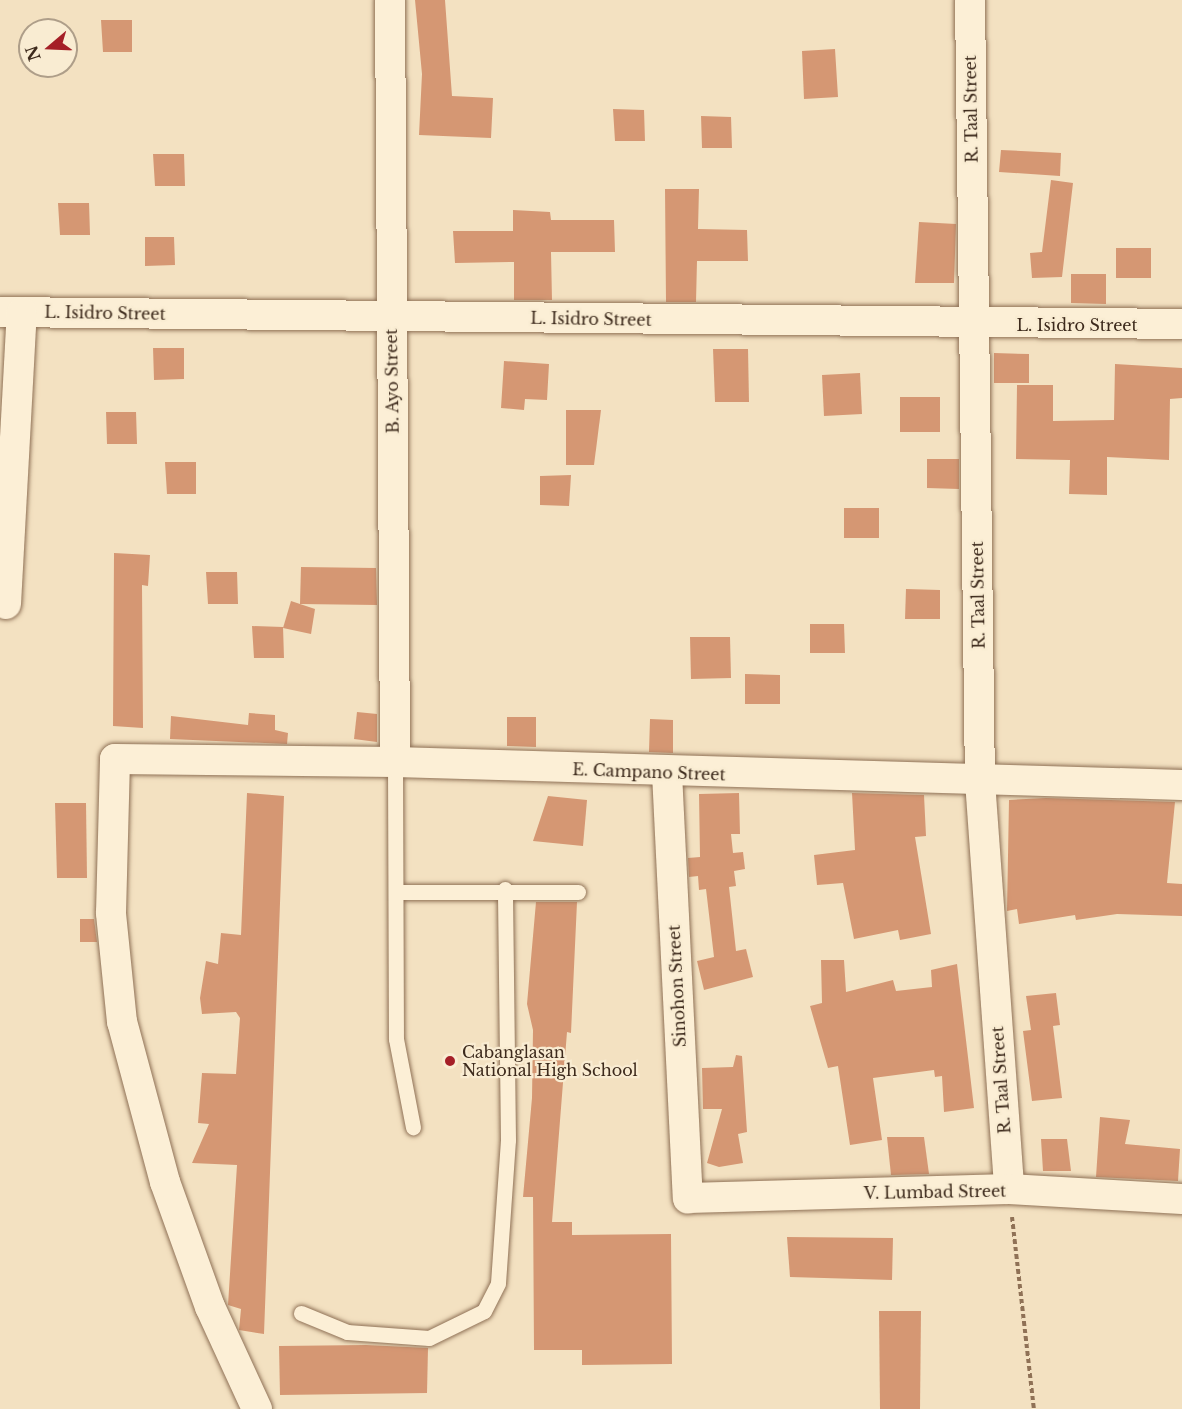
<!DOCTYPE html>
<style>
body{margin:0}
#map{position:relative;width:1182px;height:1409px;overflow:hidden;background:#f3e1c1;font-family:"Libre Baskerville",serif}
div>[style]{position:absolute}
.building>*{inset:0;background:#d59773}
.path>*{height:4px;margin-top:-2px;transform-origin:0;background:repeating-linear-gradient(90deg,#8f7156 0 4.5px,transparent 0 7.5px)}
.roads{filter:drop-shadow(0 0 2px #8f7156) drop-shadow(0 0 2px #8f7156)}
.lane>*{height:15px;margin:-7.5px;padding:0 7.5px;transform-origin:7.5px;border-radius:7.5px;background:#fcefd6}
.street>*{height:30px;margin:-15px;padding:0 15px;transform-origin:15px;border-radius:15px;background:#fcefd6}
.dots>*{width:16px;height:16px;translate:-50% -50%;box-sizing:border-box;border:3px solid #f9ecd2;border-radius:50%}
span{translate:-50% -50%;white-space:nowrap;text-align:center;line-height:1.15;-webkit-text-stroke:4.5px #f9ecd2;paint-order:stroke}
.street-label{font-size:16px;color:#3d2a1c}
.poi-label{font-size:16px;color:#3d2a1c}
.left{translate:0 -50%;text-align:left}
.north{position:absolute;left:18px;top:18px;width:60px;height:60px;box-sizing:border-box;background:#f9ecd2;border:2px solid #ae9e89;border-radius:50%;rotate:251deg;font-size:16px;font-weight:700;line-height:24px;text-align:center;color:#3d2a1c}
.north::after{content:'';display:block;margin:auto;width:21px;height:27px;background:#a51f27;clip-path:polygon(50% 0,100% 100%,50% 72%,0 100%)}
</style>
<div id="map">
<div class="building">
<i style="clip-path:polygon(415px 0,445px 0,452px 96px,493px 98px,491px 138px,419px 135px,422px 74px)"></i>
<i style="clip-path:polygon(101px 20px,132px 20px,132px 52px,103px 52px)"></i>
<i style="clip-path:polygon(835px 49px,838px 97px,804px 99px,802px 51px)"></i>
<i style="clip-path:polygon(613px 109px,644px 110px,645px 141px,615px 141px)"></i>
<i style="clip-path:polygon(701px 116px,731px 117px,732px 148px,702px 148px)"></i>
<i style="clip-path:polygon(1001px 150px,1061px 153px,1060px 176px,999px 172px)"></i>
<i style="clip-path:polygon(153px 154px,184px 154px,185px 186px,155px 186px)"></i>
<i style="clip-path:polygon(1051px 180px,1073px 183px,1062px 277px,1032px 278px,1030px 253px,1042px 252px)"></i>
<i style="clip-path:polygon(665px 189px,699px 189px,698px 229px,747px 230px,748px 261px,697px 261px,696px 302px,666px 302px)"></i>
<i style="clip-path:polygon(58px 203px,89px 203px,90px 235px,60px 235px)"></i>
<i style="clip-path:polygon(513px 210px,550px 212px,551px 220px,614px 220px,615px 252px,551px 252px,552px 300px,514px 300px,514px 262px,455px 263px,453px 231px,513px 231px)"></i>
<i style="clip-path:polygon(919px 222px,956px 224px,954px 283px,915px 283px)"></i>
<i style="clip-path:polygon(145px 237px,174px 237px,175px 265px,145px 266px)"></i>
<i style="clip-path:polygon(1116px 248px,1151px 248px,1151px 278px,1116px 278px)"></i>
<i style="clip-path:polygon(1071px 274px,1106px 274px,1106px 304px,1071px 303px)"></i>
<i style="clip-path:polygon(153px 348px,184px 348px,184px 379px,154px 380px)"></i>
<i style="clip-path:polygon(713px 349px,748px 349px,749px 402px,715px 402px)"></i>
<i style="clip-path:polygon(994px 353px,1029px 354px,1029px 383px,994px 383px)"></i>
<i style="clip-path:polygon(504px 361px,549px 364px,547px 400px,525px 399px,524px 410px,501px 408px)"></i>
<i style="clip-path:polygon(1115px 364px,1182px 368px,1182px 398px,1170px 399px,1169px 460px,1107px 457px,1107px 495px,1069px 494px,1070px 460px,1016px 459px,1017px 385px,1053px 385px,1053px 421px,1114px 420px)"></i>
<i style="clip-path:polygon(860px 373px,862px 414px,824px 416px,822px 375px)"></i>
<i style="clip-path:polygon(900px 397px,940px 397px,940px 432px,900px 432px)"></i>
<i style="clip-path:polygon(566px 410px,601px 410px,594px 465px,566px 465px)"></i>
<i style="clip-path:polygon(106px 412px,136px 412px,137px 444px,107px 444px)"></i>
<i style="clip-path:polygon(927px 459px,959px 459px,959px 489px,927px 488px)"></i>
<i style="clip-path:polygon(165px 462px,196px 462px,196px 494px,167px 494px)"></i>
<i style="clip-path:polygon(571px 475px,569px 506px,540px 505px,540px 476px)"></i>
<i style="clip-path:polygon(844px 508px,879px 508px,879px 538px,844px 538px)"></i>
<i style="clip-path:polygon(114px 553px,150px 555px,148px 586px,142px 585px,143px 728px,113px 726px)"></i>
<i style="clip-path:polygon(301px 567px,376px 568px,377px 605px,300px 604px)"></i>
<i style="clip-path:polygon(206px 572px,237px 572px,238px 604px,208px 604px)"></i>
<i style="clip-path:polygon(906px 589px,940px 590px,940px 619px,905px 619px)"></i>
<i style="clip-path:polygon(291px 601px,315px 609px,311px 634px,283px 628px)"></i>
<i style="clip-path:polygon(810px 624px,844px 624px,845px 653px,810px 653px)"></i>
<i style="clip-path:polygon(252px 626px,283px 627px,284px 658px,254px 658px)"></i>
<i style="clip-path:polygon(690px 637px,730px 637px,731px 678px,691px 679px)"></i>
<i style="clip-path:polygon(745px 674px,780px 675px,780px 704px,745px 704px)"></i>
<i style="clip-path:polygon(357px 712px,377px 714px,377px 742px,354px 739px)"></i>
<i style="clip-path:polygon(249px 713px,275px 715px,275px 730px,288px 733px,287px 744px,170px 739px,171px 716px,248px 725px)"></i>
<i style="clip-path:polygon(507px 717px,536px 717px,536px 747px,507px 746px)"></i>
<i style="clip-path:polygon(650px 719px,673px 720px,673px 753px,649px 752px)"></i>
<i style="clip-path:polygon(247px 793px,284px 796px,264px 1334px,239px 1330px,241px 1309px,228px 1305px,237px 1165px,192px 1163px,209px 1124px,198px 1123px,202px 1073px,236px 1074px,240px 1018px,236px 1012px,202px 1014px,200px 998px,206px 961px,218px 964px,221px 933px,241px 935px)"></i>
<i style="clip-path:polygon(739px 793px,740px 834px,731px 834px,733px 853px,743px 852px,745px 869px,734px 871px,736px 886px,729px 887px,736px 951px,746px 949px,753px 977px,704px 990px,697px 961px,714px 957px,706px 889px,699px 890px,698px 876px,689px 877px,688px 858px,700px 857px,699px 794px)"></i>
<i style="clip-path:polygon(852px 793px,924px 795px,926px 836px,915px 837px,931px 934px,900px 940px,898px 930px,854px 939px,843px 883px,817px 885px,814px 855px,855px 850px)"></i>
<i style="clip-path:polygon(548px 796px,587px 800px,583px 846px,533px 841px)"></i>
<i style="clip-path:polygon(1046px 798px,1175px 802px,1167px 883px,1182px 884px,1182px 916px,1117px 914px,1076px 920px,1075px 915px,1019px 924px,1017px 909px,1007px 911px,1009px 800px)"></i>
<i style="clip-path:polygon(55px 803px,86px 803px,87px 878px,57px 878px)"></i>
<i style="clip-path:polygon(536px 902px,577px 902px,571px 1033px,567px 1032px,552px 1222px,572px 1222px,572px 1235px,671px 1234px,672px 1364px,582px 1365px,582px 1350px,534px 1350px,533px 1197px,523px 1197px,532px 1098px,533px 1030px,527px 1004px)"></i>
<i style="clip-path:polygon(80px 919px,94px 919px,97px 942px,80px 942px)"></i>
<i style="clip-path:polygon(821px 960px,844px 960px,846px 992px,893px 980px,896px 991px,932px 987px,931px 970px,957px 964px,974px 1108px,944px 1112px,942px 1076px,935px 1077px,934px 1070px,873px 1078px,882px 1140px,850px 1145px,838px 1066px,828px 1068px,810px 1006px,822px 1003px)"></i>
<i style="clip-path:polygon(1056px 993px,1060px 1025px,1053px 1026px,1062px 1098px,1032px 1101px,1023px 1031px,1031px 1030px,1026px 996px)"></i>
<i style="clip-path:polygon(736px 1055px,742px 1056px,747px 1132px,738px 1134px,743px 1163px,719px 1167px,707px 1163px,722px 1109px,703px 1109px,702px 1068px,733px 1067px)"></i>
<i style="clip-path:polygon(1100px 1117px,1130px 1120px,1125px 1144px,1180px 1149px,1178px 1181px,1096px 1177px)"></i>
<i style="clip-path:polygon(887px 1137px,924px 1137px,929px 1174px,891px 1175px)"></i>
<i style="clip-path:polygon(1041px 1139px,1067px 1139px,1071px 1171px,1043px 1171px)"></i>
<i style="clip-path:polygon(787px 1237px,893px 1238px,892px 1280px,790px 1277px)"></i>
<i style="clip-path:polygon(879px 1311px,921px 1311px,920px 1409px,880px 1409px)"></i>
<i style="clip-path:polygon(366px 1345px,428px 1348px,427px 1393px,280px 1395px,279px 1346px)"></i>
</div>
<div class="path">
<i style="left:1012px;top:1217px;width:193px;rotate:83.5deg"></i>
</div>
<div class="roads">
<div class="lane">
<i style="left:395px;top:762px;width:277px;rotate:89.8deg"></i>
<i style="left:396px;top:1039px;width:90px;rotate:79.1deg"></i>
<i style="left:398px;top:892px;width:180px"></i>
<i style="left:301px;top:1313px;width:50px;rotate:22.4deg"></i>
<i style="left:347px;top:1332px;width:82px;rotate:4.2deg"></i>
<i style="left:429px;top:1338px;width:61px;rotate:-26.1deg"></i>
<i style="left:484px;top:1311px;width:31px;rotate:-63deg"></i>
<i style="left:498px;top:1283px;width:143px;rotate:-86deg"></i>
<i style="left:508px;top:1140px;width:251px;rotate:-90.7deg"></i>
</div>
<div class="street">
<i style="left:390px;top:0;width:762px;rotate:89.62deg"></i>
<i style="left:970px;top:0;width:781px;rotate:89.27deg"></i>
<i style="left:980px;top:781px;width:409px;rotate:85.9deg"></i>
<i style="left:0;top:312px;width:1182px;rotate:0.58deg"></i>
<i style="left:6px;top:604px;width:292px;rotate:-86.9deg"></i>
<i style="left:667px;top:773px;width:426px;rotate:87.2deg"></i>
<i style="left:688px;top:1198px;width:321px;rotate:-1.6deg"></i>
<i style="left:1009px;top:1189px;width:173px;rotate:3.3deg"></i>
<i style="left:257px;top:1409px;width:112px;rotate:-114.7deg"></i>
<i style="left:210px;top:1307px;width:133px;rotate:-109.8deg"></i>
<i style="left:165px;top:1182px;width:166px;rotate:-105deg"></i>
<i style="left:122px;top:1022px;width:110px;rotate:-95.8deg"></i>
<i style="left:111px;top:913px;width:154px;rotate:-88.5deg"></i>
<i style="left:115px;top:759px;width:280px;rotate:0.6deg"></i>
<i style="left:395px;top:762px;width:787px;rotate:1.67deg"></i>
</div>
</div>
<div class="dots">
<i style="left:450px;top:1061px;background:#a51f27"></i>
</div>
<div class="street-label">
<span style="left:971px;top:109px;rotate:-91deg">R. Taal Street</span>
<span style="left:105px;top:313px;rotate:1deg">L. Isidro Street</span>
<span style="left:591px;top:319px;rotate:1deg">L. Isidro Street</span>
<span style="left:1077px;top:325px">L. Isidro Street</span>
<span style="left:392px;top:381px;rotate:-91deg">B. Ayo Street</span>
<span style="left:978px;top:595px;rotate:-91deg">R. Taal Street</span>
<span style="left:649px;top:772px;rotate:2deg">E. Campano Street</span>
<span style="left:677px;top:986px;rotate:-93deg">Sinohon Street</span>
<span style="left:1001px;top:1080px;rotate:-94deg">R. Taal Street</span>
<span style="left:935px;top:1192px;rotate:-1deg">V. Lumbad Street</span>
</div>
<div class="poi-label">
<span class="left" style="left:462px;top:1061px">Cabanglasan<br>National High School</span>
</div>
<div class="north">N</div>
</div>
